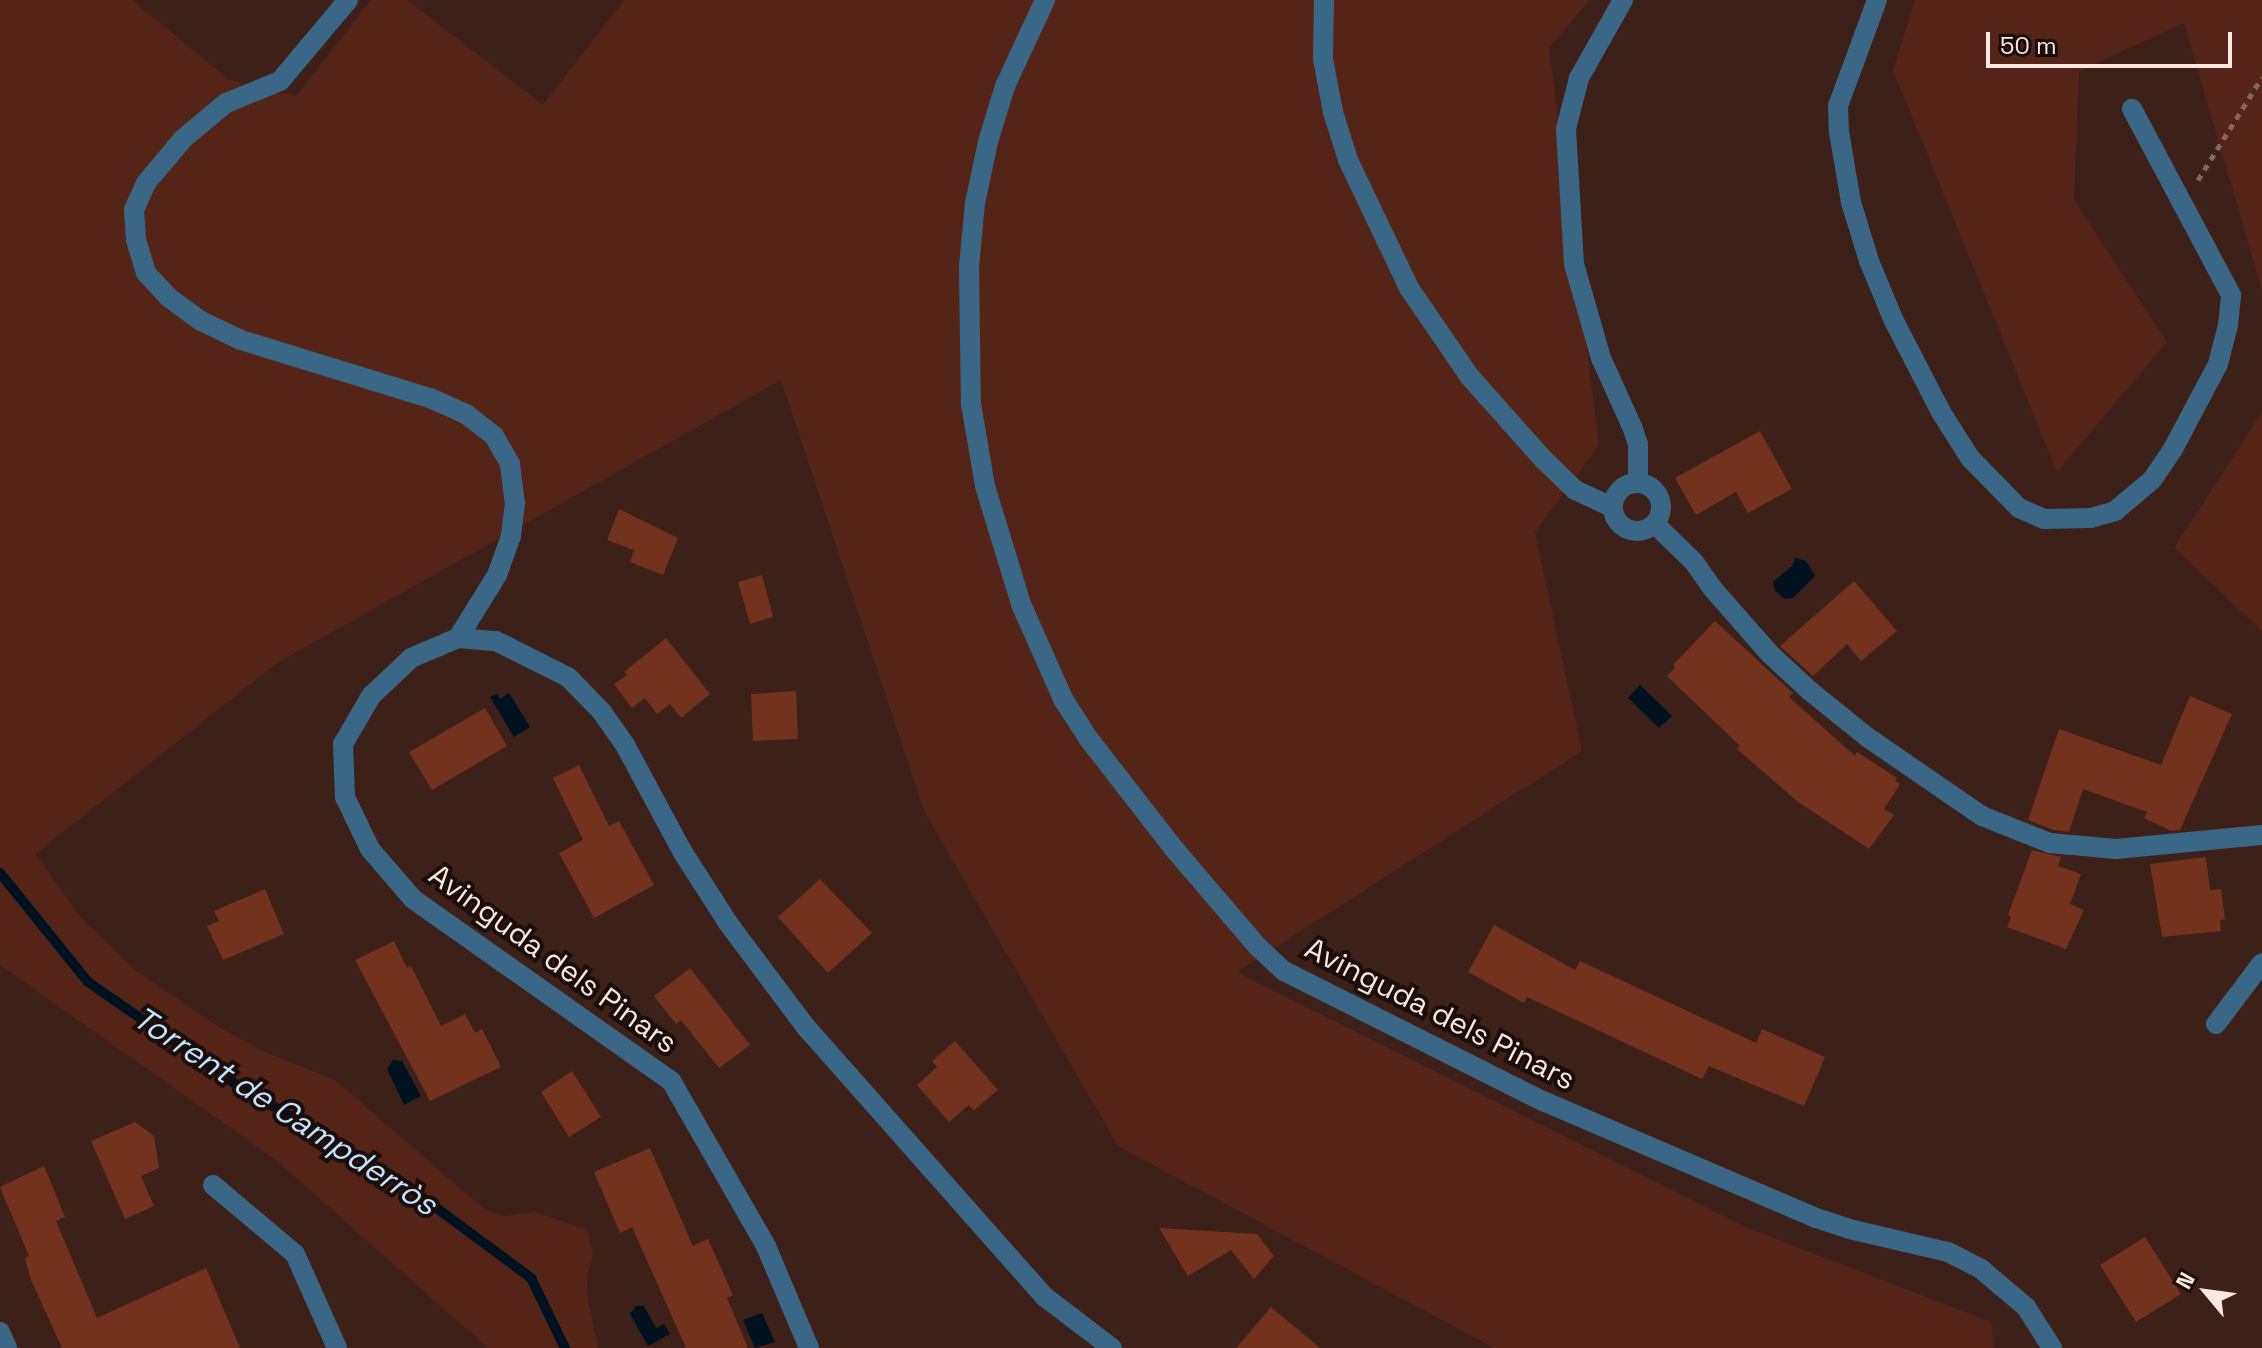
<!DOCTYPE html>
<meta charset="utf-8">
<style>
body{margin:0}
#map{position:relative;width:2262px;height:1348px;overflow:hidden;background:#3d2018;font-family:"Space Grotesk",sans-serif}
div>[style]{position:absolute}
.green>*{inset:0;background:#542517}
.water>*{inset:0;background:#00111f}
.stream>*{height:10px;margin:-5px;padding:0 5px;transform-origin:5px;border-radius:5px;background:#00111f}
.building>*{inset:0;background:#72321e}
.path>*{height:5px;margin-top:-2.5px;transform-origin:0;background:repeating-linear-gradient(90deg,#826861 0 6px,transparent 0 12px)}
.minor>*{height:20px;margin:-10px;padding:0 10px;transform-origin:10px;border-radius:10px;background:#3a6786}
.minor>.ring{margin:-10px;padding:0;box-sizing:content-box;background:none;border:20px solid #3a6786;border-radius:50%}
span{translate:-50% -50%;white-space:nowrap;text-align:center;line-height:1.15;-webkit-text-stroke:8px #1b0e0a;paint-order:stroke}
.street-label{font-size:30px;color:#fbe6e0}
.water-label{font-size:32px;color:#c2e4fe;font-style:italic}
.north{position:absolute;left:2166px;top:1252px;width:80px;height:80px;-webkit-text-stroke:6px #1b0e0a;paint-order:stroke;rotate:299deg;font-size:22px;font-weight:700;line-height:32px;text-align:center;color:#fbe6e0}
.north::after{content:'';display:block;margin:auto;width:28px;height:36px;background:#fbe6e0;clip-path:polygon(50% 0,100% 100%,50% 72%,0 100%)}
.scale{position:absolute;left:1986px;top:32px;width:246px;height:36px;box-sizing:border-box;border:4px solid #fbe6e0;border-top:0;padding-left:10px;font-size:24px;line-height:28px;white-space:nowrap;color:#fbe6e0;-webkit-text-stroke:6px #1b0e0a;paint-order:stroke}
</style>
<div id="map">
<div class="green">
<i style="clip-path:polygon(0 0,132px 0,229px 80px,296px 96px,371px 0,407px 0,543px 105px,624px 0,1590px 0,1549px 47px,1599px 445px,1535px 532px,1582px 751px,1237px 972px,1745px 1227px,1991px 1322px,1994px 1348px,1494px 1348px,1118px 1146px,924px 811px,781px 380px,277px 663px,35px 854px,81px 918px,139px 973px,214px 1024px,260px 1050px,335px 1080px,485px 1210px,503px 1216px,535px 1212px,587px 1230px,593px 1253px,587px 1276px,588px 1300px,598px 1348px,488px 1348px,276px 1160px,0 965px)"></i>
<i style="clip-path:polygon(1915px 0,2262px 0,2262px 290px,2184px 23px,2079px 71px,2074px 200px,2167px 342px,2057px 472px,1893px 70px)"></i>
<i style="clip-path:polygon(2262px 412px,2262px 631px,2174px 548px)"></i>
</div>
<div class="water">
<i style="clip-path:polygon(1795px 558px,1806px 561px,1815px 576px,1793px 598px,1785px 599px,1775px 591px,1773px 582px,1792px 566px)"></i>
<i style="clip-path:polygon(1640px 685px,1672px 716px,1659px 728px,1628px 698px)"></i>
<i style="clip-path:polygon(509px 693px,530px 727px,514px 737px,490px 697px,497px 694px,500px 699px)"></i>
<i style="clip-path:polygon(393px 1060px,402px 1061px,421px 1096px,404px 1105px,387px 1069px)"></i>
<i style="clip-path:polygon(636px 1306px,644px 1306px,656px 1328px,664px 1324px,670px 1334px,648px 1346px,630px 1314px)"></i>
<i style="clip-path:polygon(762px 1313px,775px 1342px,755px 1348px,743px 1320px)"></i>
</div>
<div class="stream">
<i style="left:0;top:873px;width:140px;rotate:51.1deg"></i>
<i style="left:88px;top:982px;width:185px;rotate:34.6deg"></i>
<i style="left:240px;top:1087px;width:181px;rotate:30.3deg"></i>
<i style="left:396px;top:1178px;width:168px;rotate:36.5deg"></i>
<i style="left:531px;top:1278px;width:78px;rotate:64.1deg"></i>
</div>
<div class="building">
<i style="clip-path:polygon(1760px 431px,1792px 489px,1748px 513px,1736px 492px,1696px 515px,1675px 478px)"></i>
<i style="clip-path:polygon(619px 509px,678px 538px,663px 575px,630px 562px,634px 550px,607px 540px)"></i>
<i style="clip-path:polygon(762px 575px,773px 617px,750px 624px,738px 582px)"></i>
<i style="clip-path:polygon(1854px 581px,1897px 631px,1861px 661px,1847px 644px,1813px 676px,1780px 646px)"></i>
<i style="clip-path:polygon(1715px 621px,1793px 693px,1789px 697px,1855px 756px,1857px 752px,1897px 778px,1895px 781px,1900px 784px,1884px 809px,1894px 815px,1869px 849px,1798px 802px,1737px 749px,1740px 746px,1667px 676px,1675px 668px,1673px 665px)"></i>
<i style="clip-path:polygon(666px 638px,710px 694px,681px 718px,670px 704px,657px 714px,645px 698px,632px 708px,614px 684px,627px 675px,624px 672px)"></i>
<i style="clip-path:polygon(796px 691px,798px 739px,753px 741px,751px 694px)"></i>
<i style="clip-path:polygon(2190px 696px,2232px 714px,2180px 830px,2171px 831px,2144px 818px,2147px 812px,2083px 789px,2069px 832px,2053px 830px,2028px 820px,2059px 729px,2161px 765px)"></i>
<i style="clip-path:polygon(485px 708px,507px 746px,432px 790px,409px 752px)"></i>
<i style="clip-path:polygon(579px 765px,609px 826px,619px 821px,654px 885px,594px 918px,559px 853px,583px 840px,553px 778px)"></i>
<i style="clip-path:polygon(2032px 850px,2061px 857px,2058px 866px,2081px 874px,2070px 904px,2084px 910px,2066px 949px,2007px 927px,2011px 917px,2008px 915px)"></i>
<i style="clip-path:polygon(2206px 857px,2210px 890px,2221px 889px,2225px 919px,2220px 920px,2221px 931px,2162px 937px,2150px 864px)"></i>
<i style="clip-path:polygon(820px 879px,872px 933px,828px 973px,778px 917px)"></i>
<i style="clip-path:polygon(265px 889px,284px 934px,223px 960px,207px 926px,219px 921px,214px 911px)"></i>
<i style="clip-path:polygon(1494px 925px,1575px 970px,1580px 961px,1756px 1043px,1762px 1029px,1825px 1057px,1804px 1106px,1709px 1066px,1702px 1079px,1527px 997px,1524px 1003px,1468px 972px)"></i>
<i style="clip-path:polygon(394px 941px,407px 968px,411px 966px,441px 1026px,465px 1014px,475px 1033px,482px 1029px,501px 1067px,430px 1101px,355px 960px)"></i>
<i style="clip-path:polygon(690px 968px,750px 1045px,719px 1068px,681px 1020px,676px 1024px,654px 996px)"></i>
<i style="clip-path:polygon(955px 1041px,998px 1090px,974px 1110px,969px 1105px,949px 1122px,917px 1085px,937px 1067px,932px 1061px)"></i>
<i style="clip-path:polygon(572px 1071px,601px 1117px,569px 1137px,541px 1092px)"></i>
<i style="clip-path:polygon(135px 1122px,154px 1136px,159px 1168px,141px 1176px,154px 1206px,125px 1219px,91px 1141px)"></i>
<i style="clip-path:polygon(650px 1148px,693px 1246px,708px 1239px,733px 1295px,727px 1298px,748px 1348px,686px 1348px,632px 1227px,620px 1233px,594px 1172px)"></i>
<i style="clip-path:polygon(44px 1166px,65px 1217px,56px 1221px,97px 1318px,206px 1268px,240px 1348px,62px 1348px,31px 1280px,25px 1258px,29px 1256px,0 1187px)"></i>
<i style="clip-path:polygon(1159px 1228px,1257px 1234px,1274px 1256px,1254px 1279px,1231px 1250px,1188px 1276px)"></i>
<i style="clip-path:polygon(2145px 1237px,2181px 1294px,2136px 1322px,2100px 1265px)"></i>
<i style="clip-path:polygon(1271px 1307px,1320px 1348px,1236px 1348px)"></i>
</div>
<div class="path">
<i style="left:2198px;top:180px;width:121px;rotate:-58.1deg"></i>
</div>
<div class="minor">
<i style="left:348px;top:0;width:106px;rotate:130deg"></i>
<i style="left:280px;top:81px;width:58px;rotate:157.8deg"></i>
<i style="left:226px;top:103px;width:56px;rotate:140.1deg"></i>
<i style="left:183px;top:139px;width:57px;rotate:130.1deg"></i>
<i style="left:146px;top:183px;width:30px;rotate:114deg"></i>
<i style="left:134px;top:210px;width:30px;rotate:86deg"></i>
<i style="left:136px;top:240px;width:34px;rotate:73deg"></i>
<i style="left:146px;top:273px;width:33px;rotate:47deg"></i>
<i style="left:168px;top:297px;width:41px;rotate:36deg"></i>
<i style="left:201px;top:321px;width:44px;rotate:25.4deg"></i>
<i style="left:241px;top:340px;width:198px;rotate:17.1deg"></i>
<i style="left:430px;top:398px;width:39px;rotate:24deg"></i>
<i style="left:466px;top:414px;width:36px;rotate:38deg"></i>
<i style="left:494px;top:436px;width:32px;rotate:60deg"></i>
<i style="left:510px;top:464px;width:39px;rotate:83deg"></i>
<i style="left:515px;top:503px;width:33px;rotate:97deg"></i>
<i style="left:511px;top:536px;width:41px;rotate:109.7deg"></i>
<i style="left:497px;top:575px;width:74px;rotate:121.8deg"></i>
<i style="left:1045px;top:0;width:95px;rotate:114.9deg"></i>
<i style="left:1005px;top:86px;width:59px;rotate:106.9deg"></i>
<i style="left:988px;top:142px;width:62px;rotate:102deg"></i>
<i style="left:975px;top:203px;width:64px;rotate:95.4deg"></i>
<i style="left:969px;top:267px;width:137px;rotate:89.2deg"></i>
<i style="left:971px;top:404px;width:83px;rotate:80.3deg"></i>
<i style="left:985px;top:486px;width:123px;rotate:73deg"></i>
<i style="left:1021px;top:604px;width:104px;rotate:66.1deg"></i>
<i style="left:1063px;top:699px;width:46px;rotate:57.3deg"></i>
<i style="left:1088px;top:738px;width:142px;rotate:52.2deg"></i>
<i style="left:1175px;top:850px;width:126px;rotate:49.5deg"></i>
<i style="left:1257px;top:946px;width:37px;rotate:43deg"></i>
<i style="left:1284px;top:971px;width:290px;rotate:26.7deg"></i>
<i style="left:1543px;top:1101px;width:297px;rotate:23.2deg"></i>
<i style="left:1816px;top:1218px;width:35px;rotate:18deg"></i>
<i style="left:1849px;top:1229px;width:102px;rotate:13.1deg"></i>
<i style="left:1948px;top:1252px;width:37px;rotate:27deg"></i>
<i style="left:1981px;top:1269px;width:59px;rotate:40.2deg"></i>
<i style="left:2026px;top:1307px;width:49px;rotate:57.6deg"></i>
<i style="left:1324px;top:0;width:59px;rotate:91deg"></i>
<i style="left:1323px;top:59px;width:54px;rotate:79.3deg"></i>
<i style="left:1333px;top:112px;width:50px;rotate:72.6deg"></i>
<i style="left:1348px;top:160px;width:142px;rotate:64.5deg"></i>
<i style="left:1409px;top:288px;width:108px;rotate:55.6deg"></i>
<i style="left:1470px;top:377px;width:111px;rotate:48.3deg"></i>
<i style="left:1544px;top:460px;width:43px;rotate:44.1deg"></i>
<i style="left:1575px;top:490px;width:41px;rotate:24.7deg"></i>
<i style="left:1623px;top:0;width:90px;rotate:119.4deg"></i>
<i style="left:1579px;top:78px;width:53px;rotate:104.3deg"></i>
<i style="left:1566px;top:129px;width:135px;rotate:86.6deg"></i>
<i style="left:1574px;top:264px;width:98px;rotate:74deg"></i>
<i style="left:1601px;top:358px;width:78px;rotate:65.7deg"></i>
<i style="left:1633px;top:429px;width:16px;rotate:72deg"></i>
<i style="left:1638px;top:444px;width:39px;rotate:90deg"></i>
<i style="left:1877px;top:0;width:113px;rotate:110.2deg"></i>
<i style="left:1838px;top:106px;width:26px;rotate:88deg"></i>
<i style="left:1839px;top:132px;width:71px;rotate:80.3deg"></i>
<i style="left:1851px;top:202px;width:62px;rotate:73deg"></i>
<i style="left:1869px;top:261px;width:65px;rotate:67.4deg"></i>
<i style="left:1894px;top:321px;width:102px;rotate:62.7deg"></i>
<i style="left:1941px;top:412px;width:54px;rotate:57.8deg"></i>
<i style="left:1970px;top:458px;width:70px;rotate:45.6deg"></i>
<i style="left:2019px;top:508px;width:27px;rotate:24deg"></i>
<i style="left:2044px;top:519px;width:47px;rotate:-1.2deg"></i>
<i style="left:2091px;top:518px;width:25px;rotate:-16deg"></i>
<i style="left:2115px;top:511px;width:48px;rotate:-40deg"></i>
<i style="left:2152px;top:480px;width:37px;rotate:-56deg"></i>
<i style="left:2173px;top:449px;width:96px;rotate:-62.1deg"></i>
<i style="left:2218px;top:364px;width:40px;rotate:-75.6deg"></i>
<i style="left:2228px;top:325px;width:30px;rotate:-84deg"></i>
<i style="left:2231px;top:295px;width:211px;rotate:-118deg"></i>
<i class="ring" style="left:1613px;top:483px;width:28px;height:28px"></i>
<i style="left:1655px;top:524px;width:54px;rotate:44.3deg"></i>
<i style="left:1694px;top:562px;width:33px;rotate:55deg"></i>
<i style="left:1713px;top:589px;width:86px;rotate:48.8deg"></i>
<i style="left:1770px;top:654px;width:54px;rotate:42.8deg"></i>
<i style="left:1810px;top:691px;width:73px;rotate:38.9deg"></i>
<i style="left:1867px;top:737px;width:140px;rotate:34.5deg"></i>
<i style="left:1982px;top:816px;width:73px;rotate:21.7deg"></i>
<i style="left:2050px;top:843px;width:66px;rotate:5.2deg"></i>
<i style="left:2116px;top:849px;width:147px;rotate:-5.5deg"></i>
<i style="left:2216px;top:1024px;width:76px;rotate:-53deg"></i>
<i style="left:213px;top:1185px;width:107px;rotate:40.1deg"></i>
<i style="left:295px;top:1254px;width:103px;rotate:65.9deg"></i>
<i style="left:0;top:1332px;width:17px;rotate:66deg"></i>
<i style="left:809px;top:1348px;width:111px;rotate:-112.9deg"></i>
<i style="left:766px;top:1246px;width:190px;rotate:-119.9deg"></i>
<i style="left:671px;top:1081px;width:316px;rotate:-144.8deg"></i>
<i style="left:413px;top:899px;width:66px;rotate:-130.7deg"></i>
<i style="left:370px;top:849px;width:58px;rotate:-115.7deg"></i>
<i style="left:345px;top:797px;width:53px;rotate:-92.2deg"></i>
<i style="left:343px;top:744px;width:56px;rotate:-59.7deg"></i>
<i style="left:371px;top:696px;width:55px;rotate:-43.5deg"></i>
<i style="left:411px;top:658px;width:51px;rotate:-23.1deg"></i>
<i style="left:458px;top:638px;width:38px;rotate:5deg"></i>
<i style="left:496px;top:641px;width:80px;rotate:26.6deg"></i>
<i style="left:568px;top:677px;width:49px;rotate:45.8deg"></i>
<i style="left:602px;top:712px;width:40px;rotate:55.1deg"></i>
<i style="left:625px;top:745px;width:120px;rotate:61.7deg"></i>
<i style="left:682px;top:851px;width:85px;rotate:57.4deg"></i>
<i style="left:728px;top:923px;width:129px;rotate:53.2deg"></i>
<i style="left:805px;top:1026px;width:362px;rotate:48.5deg"></i>
<i style="left:1045px;top:1297px;width:84px;rotate:37.3deg"></i>
</div>
<div class="street-label">
<span style="left:553px;top:959px;rotate:36deg">Avinguda dels Pinars</span>
<span style="left:1440px;top:1014px;rotate:27deg">Avinguda dels Pinars</span>
</div>
<div class="water-label">
<span style="left:285px;top:1111px;rotate:33deg">Torrent de Campderròs</span>
</div>
<div class="north">N</div>
<div class="scale">50 m</div>
</div>
